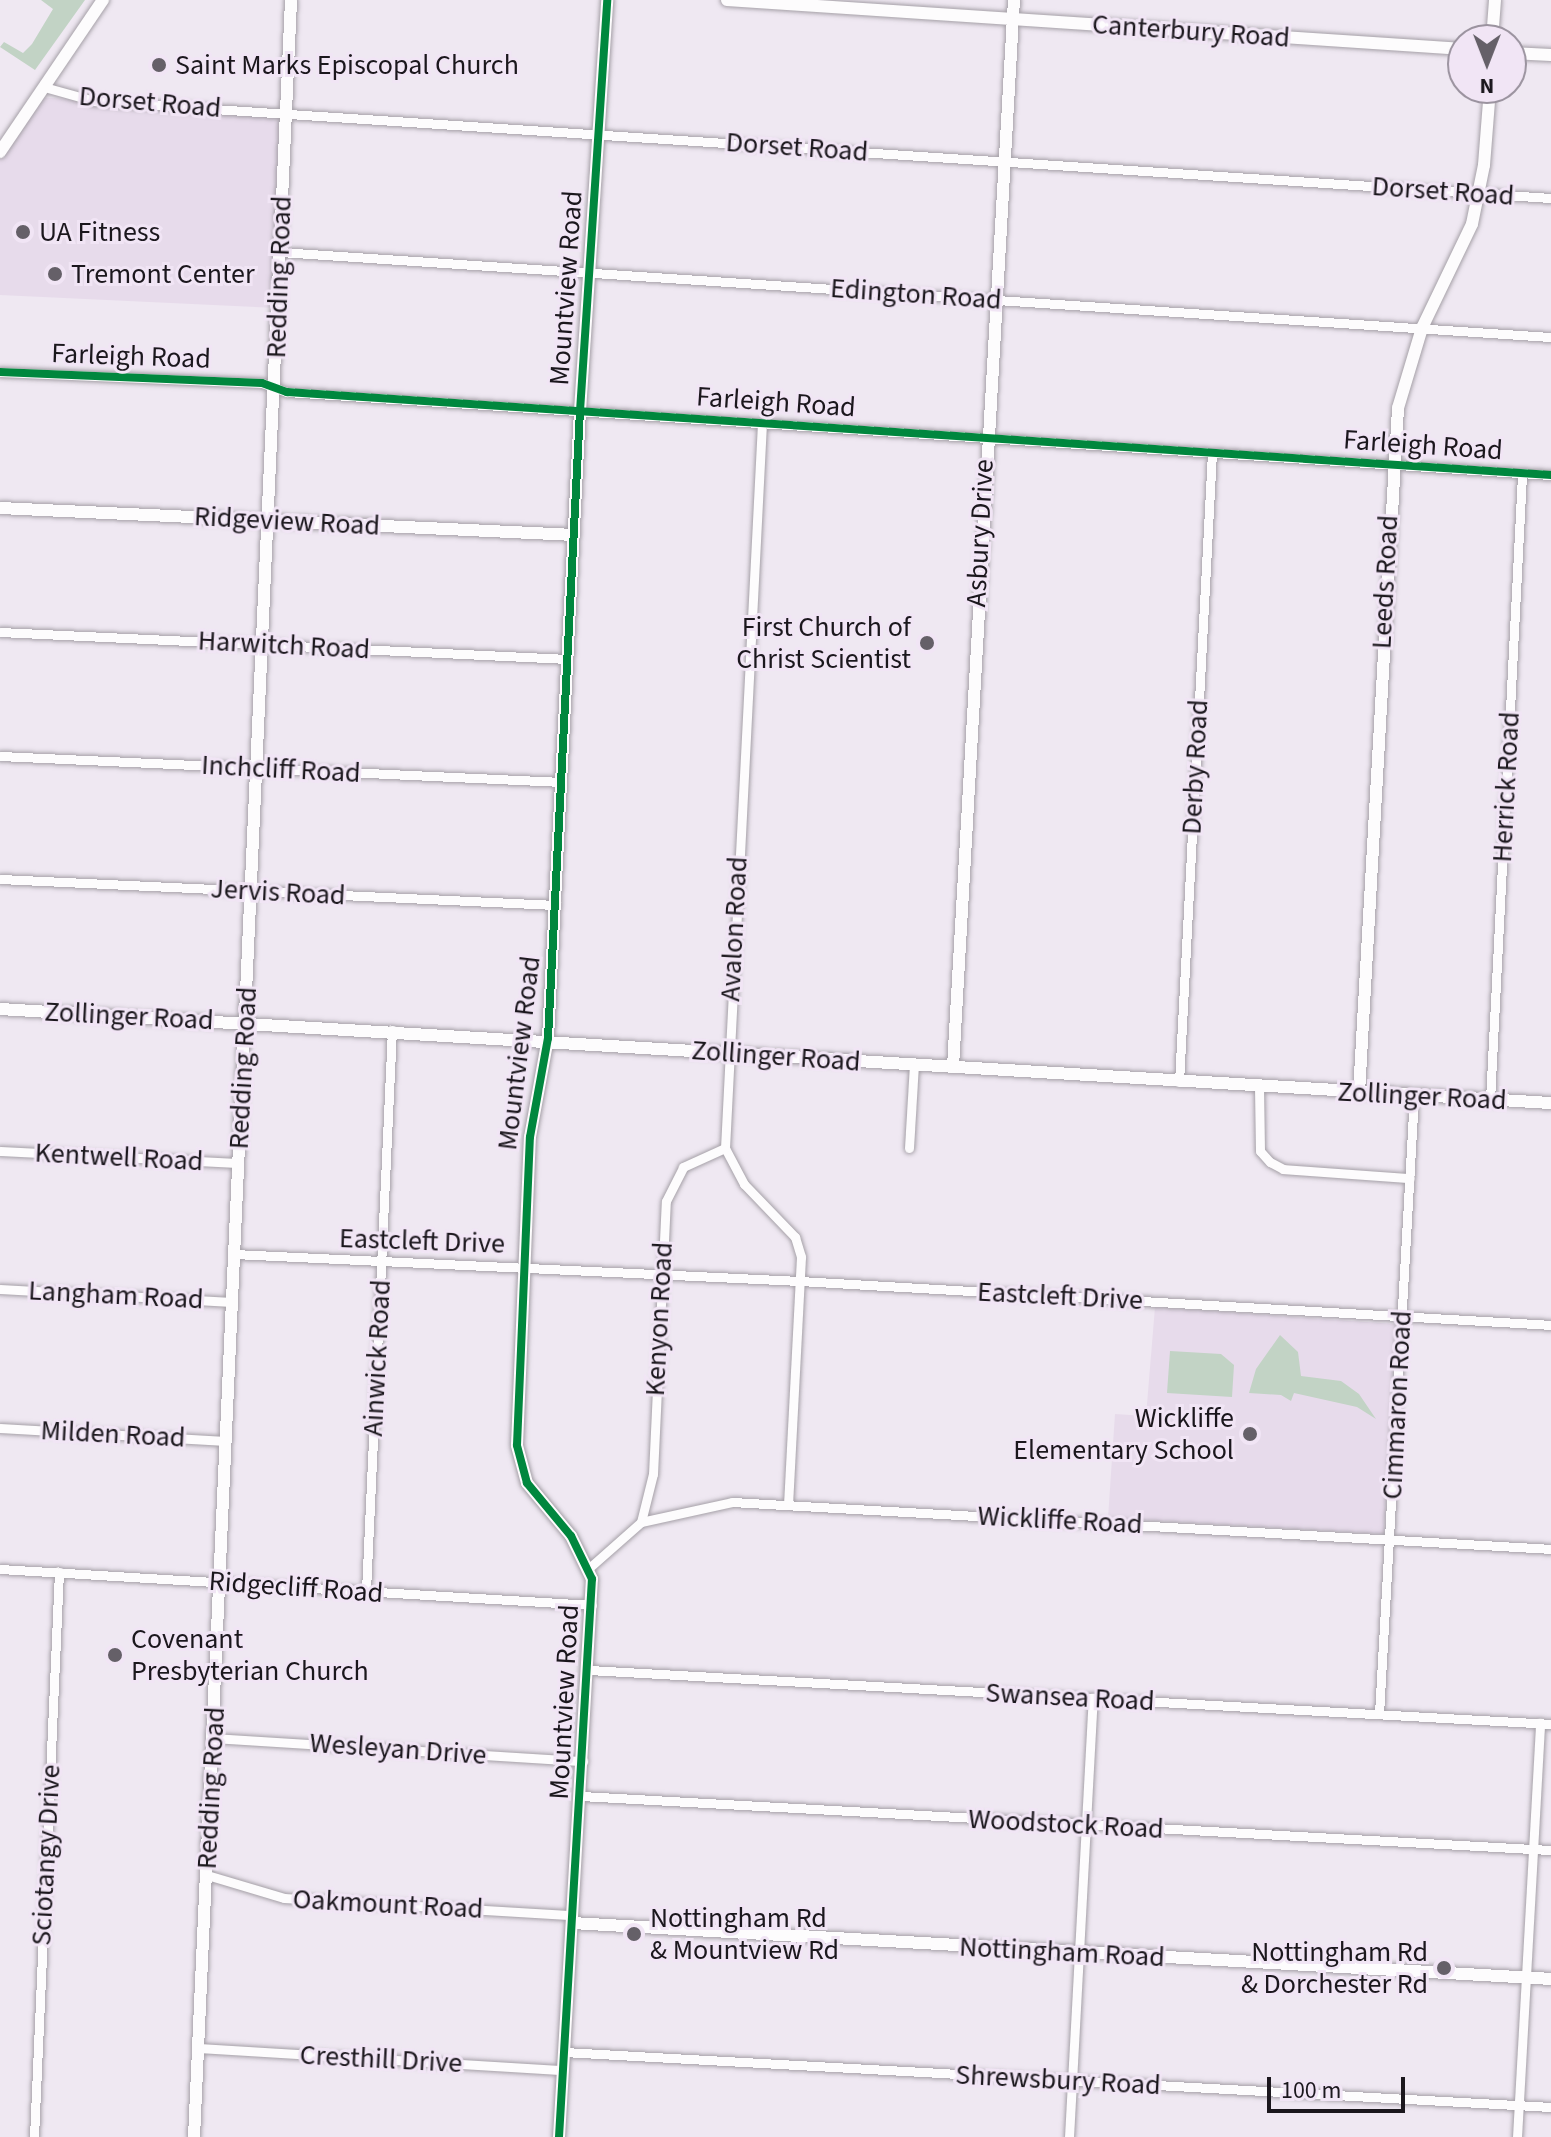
<!DOCTYPE html>
<style>
body{margin:0}
#map{position:relative;width:1551px;height:2137px;overflow:hidden;background:#efe8f2;font-family:"Source Sans 3",sans-serif}
div>[style]{position:absolute}
.built>*{inset:0;background:#e7dbeb}
.green>*{inset:0;background:#c2d3c5}
.roads{filter:drop-shadow(0 0 2px #a5a0a7) drop-shadow(0 0 2px #a5a0a7)}
.street>*{height:9px;margin:-4.5px;padding:0 4.5px;transform-origin:4.5px;border-radius:4.5px;background:#fdfcfd}
.secondary>*{height:12px;margin:-6px;padding:0 6px;transform-origin:6px;border-radius:6px;background:#fdfcfd}
.cycleway>*{height:8px;margin:-4px;padding:0 4px;transform-origin:4px;border-radius:4px;background:#00873e}
.dots>*{width:22px;height:22px;translate:-50% -50%;box-sizing:border-box;border:4px solid #f1e5f5;border-radius:50%}
span{translate:-50% -50%;white-space:nowrap;text-align:center;line-height:1.15;-webkit-text-stroke:6px #f1e5f5;paint-order:stroke}
.street-label{font-size:28px;color:#1b171d}
.poi-label{font-size:28px;color:#1b171d}
.left{translate:0 -50%;text-align:left}
.right{translate:-100% -50%;text-align:right}
.north{position:absolute;left:1447px;top:24px;width:80px;height:80px;box-sizing:border-box;background:#f1e5f5;border:2px solid #9b939f;border-radius:50%;rotate:180deg;font-size:22px;font-weight:700;line-height:32px;text-align:center;color:#1b171d}
.north::after{content:'';display:block;margin:auto;width:28px;height:36px;background:#656068;clip-path:polygon(50% 0,100% 100%,50% 72%,0 100%)}
.scale{position:absolute;left:1267px;top:2077px;width:138px;height:36px;box-sizing:border-box;border:4px solid #1b171d;border-top:0;padding-left:10px;font-size:24px;line-height:28px;white-space:nowrap;color:#1b171d;-webkit-text-stroke:6px #f1e5f5;paint-order:stroke}
</style>
<div id="map">
<div class="built">
<i style="clip-path:polygon(36px 97px,286px 113px,278px 308px,0 295px,0 152px)"></i>
<i style="clip-path:polygon(1155px 1307px,1395px 1324px,1384px 1534px,1108px 1518px,1115px 1414px,1146px 1416px)"></i>
</div>
<div class="green">
<i style="clip-path:polygon(41px 0,85px 0,35px 70px,0 47px,4px 42px,23px 53px,32px 44px,53px 9px)"></i>
<i style="clip-path:polygon(1280px 1335px,1298px 1352px,1301px 1376px,1341px 1381px,1359px 1394px,1376px 1419px,1357px 1407px,1294px 1393px,1291px 1401px,1281px 1395px,1249px 1393px,1256px 1369px)"></i>
<i style="clip-path:polygon(1170px 1351px,1221px 1354px,1234px 1365px,1232px 1397px,1167px 1393px)"></i>
</div>
<div class="roads">
<div class="street">
<i style="left:44px;top:87px;width:52px;rotate:15.6deg"></i>
<i style="left:94px;top:101px;width:1460px;rotate:3.81deg"></i>
<i style="left:280px;top:252px;width:1274px;rotate:3.83deg"></i>
<i style="left:0;top:372px;width:262px;rotate:2.4deg"></i>
<i style="left:262px;top:383px;width:27px;rotate:20deg"></i>
<i style="left:287px;top:392px;width:1267px;rotate:3.76deg"></i>
<i style="left:762px;top:423px;width:726px;rotate:92.92deg"></i>
<i style="left:725px;top:1148px;width:41px;rotate:62.2deg"></i>
<i style="left:744px;top:1184px;width:74px;rotate:46.1deg"></i>
<i style="left:795px;top:1237px;width:21px;rotate:73deg"></i>
<i style="left:801px;top:1257px;width:247px;rotate:93deg"></i>
<i style="left:0;top:632px;width:569px;rotate:2.72deg"></i>
<i style="left:0;top:756px;width:562px;rotate:2.65deg"></i>
<i style="left:0;top:879px;width:557px;rotate:2.68deg"></i>
<i style="left:1179px;top:1082px;width:630px;rotate:-87deg"></i>
<i style="left:1259px;top:1087px;width:64px;rotate:89.1deg"></i>
<i style="left:1260px;top:1151px;width:15px;rotate:48deg"></i>
<i style="left:1270px;top:1162px;width:15px;rotate:28deg"></i>
<i style="left:1283px;top:1169px;width:127px;rotate:4.1deg"></i>
<i style="left:1490px;top:1100px;width:627px;rotate:-87.07deg"></i>
<i style="left:909px;top:1148px;width:83px;rotate:-86.6deg"></i>
<i style="left:0;top:1151px;width:238px;rotate:2.9deg"></i>
<i style="left:234px;top:1254px;width:567px;rotate:2.73deg"></i>
<i style="left:800px;top:1281px;width:752px;rotate:3.35deg"></i>
<i style="left:0;top:1289px;width:232px;rotate:3.2deg"></i>
<i style="left:0;top:1428px;width:226px;rotate:3.3deg"></i>
<i style="left:641px;top:1522px;width:49px;rotate:-76deg"></i>
<i style="left:653px;top:1474px;width:273px;rotate:-87.3deg"></i>
<i style="left:666px;top:1201px;width:38px;rotate:-63deg"></i>
<i style="left:683px;top:1167px;width:46px;rotate:-24.3deg"></i>
<i style="left:589px;top:1568px;width:69px;rotate:-41.5deg"></i>
<i style="left:641px;top:1522px;width:93px;rotate:-12.4deg"></i>
<i style="left:732px;top:1502px;width:820px;rotate:3.28deg"></i>
<i style="left:0;top:1569px;width:593px;rotate:3.48deg"></i>
<i style="left:366px;top:1591px;width:562px;rotate:-87.35deg"></i>
<i style="left:589px;top:1670px;width:964px;rotate:3.21deg"></i>
<i style="left:1379px;top:1714px;width:619px;rotate:-86.76deg"></i>
<i style="left:213px;top:1738px;width:371px;rotate:3.6deg"></i>
<i style="left:581px;top:1796px;width:972px;rotate:3.19deg"></i>
<i style="left:207px;top:1875px;width:80px;rotate:16.6deg"></i>
<i style="left:284px;top:1898px;width:289px;rotate:3.4deg"></i>
<i style="left:199px;top:2048px;width:365px;rotate:3.5deg"></i>
<i style="left:564px;top:2052px;width:989px;rotate:3.19deg"></i>
<i style="left:34px;top:2137px;width:566px;rotate:-87.47deg"></i>
<i style="left:1069px;top:2137px;width:440px;rotate:-86.9deg"></i>
<i style="left:1517px;top:2137px;width:415px;rotate:-86.8deg"></i>
</div>
<div class="secondary">
<i style="left:727px;top:0;width:738px;rotate:3.81deg"></i>
<i style="left:1492px;top:40px;width:40px;rotate:-85.7deg"></i>
<i style="left:1511px;top:53px;width:40px;rotate:2.9deg"></i>
<i style="left:0;top:152px;width:184px;rotate:-55.9deg"></i>
<i style="left:0;top:508px;width:575px;rotate:2.69deg"></i>
<i style="left:0;top:1009px;width:1554px;rotate:3.47deg"></i>
<i style="left:953px;top:1067px;width:1069px;rotate:-86.73deg"></i>
<i style="left:1359px;top:1093px;width:686px;rotate:-86.74deg"></i>
<i style="left:1398px;top:408px;width:84px;rotate:-73.3deg"></i>
<i style="left:1422px;top:328px;width:115px;rotate:-64.3deg"></i>
<i style="left:1472px;top:224px;width:60px;rotate:-78.5deg"></i>
<i style="left:1484px;top:165px;width:77px;rotate:-85.5deg"></i>
<i style="left:572px;top:1923px;width:981px;rotate:3.27deg"></i>
<i style="left:194px;top:2137px;width:2139px;rotate:-87.4deg"></i>
<i style="left:559px;top:2137px;width:559px;rotate:-86.62deg"></i>
<i style="left:592px;top:1579px;width:48px;rotate:-116deg"></i>
<i style="left:571px;top:1536px;width:69px;rotate:-129.7deg"></i>
<i style="left:527px;top:1483px;width:39px;rotate:-105deg"></i>
<i style="left:517px;top:1445px;width:308px;rotate:-87.6deg"></i>
<i style="left:530px;top:1137px;width:101px;rotate:-79.7deg"></i>
<i style="left:548px;top:1038px;width:628px;rotate:-87.08deg"></i>
<i style="left:580px;top:411px;width:412px;rotate:-86.2deg"></i>
</div>
</div>
<div class="cycleway">
<i style="left:0;top:372px;width:262px;rotate:2.4deg"></i>
<i style="left:262px;top:383px;width:27px;rotate:20deg"></i>
<i style="left:287px;top:392px;width:1267px;rotate:3.76deg"></i>
<i style="left:559px;top:2137px;width:559px;rotate:-86.62deg"></i>
<i style="left:592px;top:1579px;width:48px;rotate:-116deg"></i>
<i style="left:571px;top:1536px;width:69px;rotate:-129.7deg"></i>
<i style="left:527px;top:1483px;width:39px;rotate:-105deg"></i>
<i style="left:517px;top:1445px;width:308px;rotate:-87.6deg"></i>
<i style="left:530px;top:1137px;width:101px;rotate:-79.7deg"></i>
<i style="left:548px;top:1038px;width:628px;rotate:-87.08deg"></i>
<i style="left:580px;top:411px;width:412px;rotate:-86.2deg"></i>
</div>
<div class="dots">
<i style="left:159px;top:65px;background:#656068"></i>
<i style="left:23px;top:232px;background:#656068"></i>
<i style="left:55px;top:274px;background:#656068"></i>
<i style="left:927px;top:643px;background:#656068"></i>
<i style="left:1250px;top:1434px;background:#656068"></i>
<i style="left:115px;top:1655px;background:#656068"></i>
<i style="left:634px;top:1934px;background:#656068"></i>
<i style="left:1444px;top:1968px;background:#656068"></i>
</div>
<div class="street-label">
<span style="left:1191px;top:31px;rotate:4deg">Canterbury Road</span>
<span style="left:150px;top:102px;rotate:5deg">Dorset Road</span>
<span style="left:797px;top:147px;rotate:4deg">Dorset Road</span>
<span style="left:1443px;top:191px;rotate:4deg">Dorset Road</span>
<span style="left:279px;top:277px;rotate:-88deg">Redding Road</span>
<span style="left:566px;top:288px;rotate:-86deg">Mountview Road</span>
<span style="left:916px;top:294px;rotate:4deg">Edington Road</span>
<span style="left:131px;top:356px;rotate:2deg">Farleigh Road</span>
<span style="left:776px;top:402px;rotate:4deg">Farleigh Road</span>
<span style="left:1423px;top:445px;rotate:4deg">Farleigh Road</span>
<span style="left:287px;top:521px;rotate:3deg">Ridgeview Road</span>
<span style="left:980px;top:533px;rotate:-87deg">Asbury Drive</span>
<span style="left:1385px;top:582px;rotate:-87deg">Leeds Road</span>
<span style="left:284px;top:645px;rotate:3deg">Harwitch Road</span>
<span style="left:1195px;top:767px;rotate:-87deg">Derby Road</span>
<span style="left:281px;top:769px;rotate:3deg">Inchcliff Road</span>
<span style="left:1506px;top:787px;rotate:-87deg">Herrick Road</span>
<span style="left:278px;top:892px;rotate:3deg">Jervis Road</span>
<span style="left:734px;top:929px;rotate:-87deg">Avalon Road</span>
<span style="left:129px;top:1016px;rotate:3deg">Zollinger Road</span>
<span style="left:519px;top:1053px;rotate:-83deg">Mountview Road</span>
<span style="left:776px;top:1056px;rotate:4deg">Zollinger Road</span>
<span style="left:243px;top:1068px;rotate:-87deg">Redding Road</span>
<span style="left:1422px;top:1096px;rotate:3deg">Zollinger Road</span>
<span style="left:119px;top:1157px;rotate:3deg">Kentwell Road</span>
<span style="left:422px;top:1241px;rotate:2deg">Eastcleft Drive</span>
<span style="left:116px;top:1295px;rotate:3deg">Langham Road</span>
<span style="left:1060px;top:1296px;rotate:3deg">Eastcleft Drive</span>
<span style="left:659px;top:1319px;rotate:-87deg">Kenyon Road</span>
<span style="left:377px;top:1358px;rotate:-87deg">Ainwick Road</span>
<span style="left:1397px;top:1405px;rotate:-87deg">Cimmaron Road</span>
<span style="left:113px;top:1434px;rotate:3deg">Milden Road</span>
<span style="left:1060px;top:1520px;rotate:3deg">Wickliffe Road</span>
<span style="left:296px;top:1587px;rotate:4deg">Ridgecliff Road</span>
<span style="left:1070px;top:1697px;rotate:3deg">Swansea Road</span>
<span style="left:564px;top:1702px;rotate:-87deg">Mountview Road</span>
<span style="left:398px;top:1749px;rotate:4deg">Wesleyan Drive</span>
<span style="left:211px;top:1788px;rotate:-87deg">Redding Road</span>
<span style="left:1066px;top:1824px;rotate:3deg">Woodstock Road</span>
<span style="left:46px;top:1855px;rotate:-87deg">Sciotangy Drive</span>
<span style="left:388px;top:1904px;rotate:3deg">Oakmount Road</span>
<span style="left:1062px;top:1952px;rotate:3deg">Nottingham Road</span>
<span style="left:381px;top:2059px;rotate:3deg">Cresthill Drive</span>
<span style="left:1058px;top:2080px;rotate:3deg">Shrewsbury Road</span>
</div>
<div class="poi-label">
<span class="left" style="left:175px;top:65px">Saint Marks Episcopal Church</span>
<span class="left" style="left:39px;top:232px">UA Fitness</span>
<span class="left" style="left:71px;top:274px">Tremont Center</span>
<span class="right" style="left:911px;top:643px">First Church of<br>Christ Scientist</span>
<span class="right" style="left:1234px;top:1434px">Wickliffe<br>Elementary School</span>
<span class="left" style="left:131px;top:1655px">Covenant<br>Presbyterian Church</span>
<span class="left" style="left:650px;top:1934px">Nottingham Rd<br>&amp; Mountview Rd</span>
<span class="right" style="left:1428px;top:1968px">Nottingham Rd<br>&amp; Dorchester Rd</span>
</div>
<div class="north">N</div>
<div class="scale">100 m</div>
</div>
